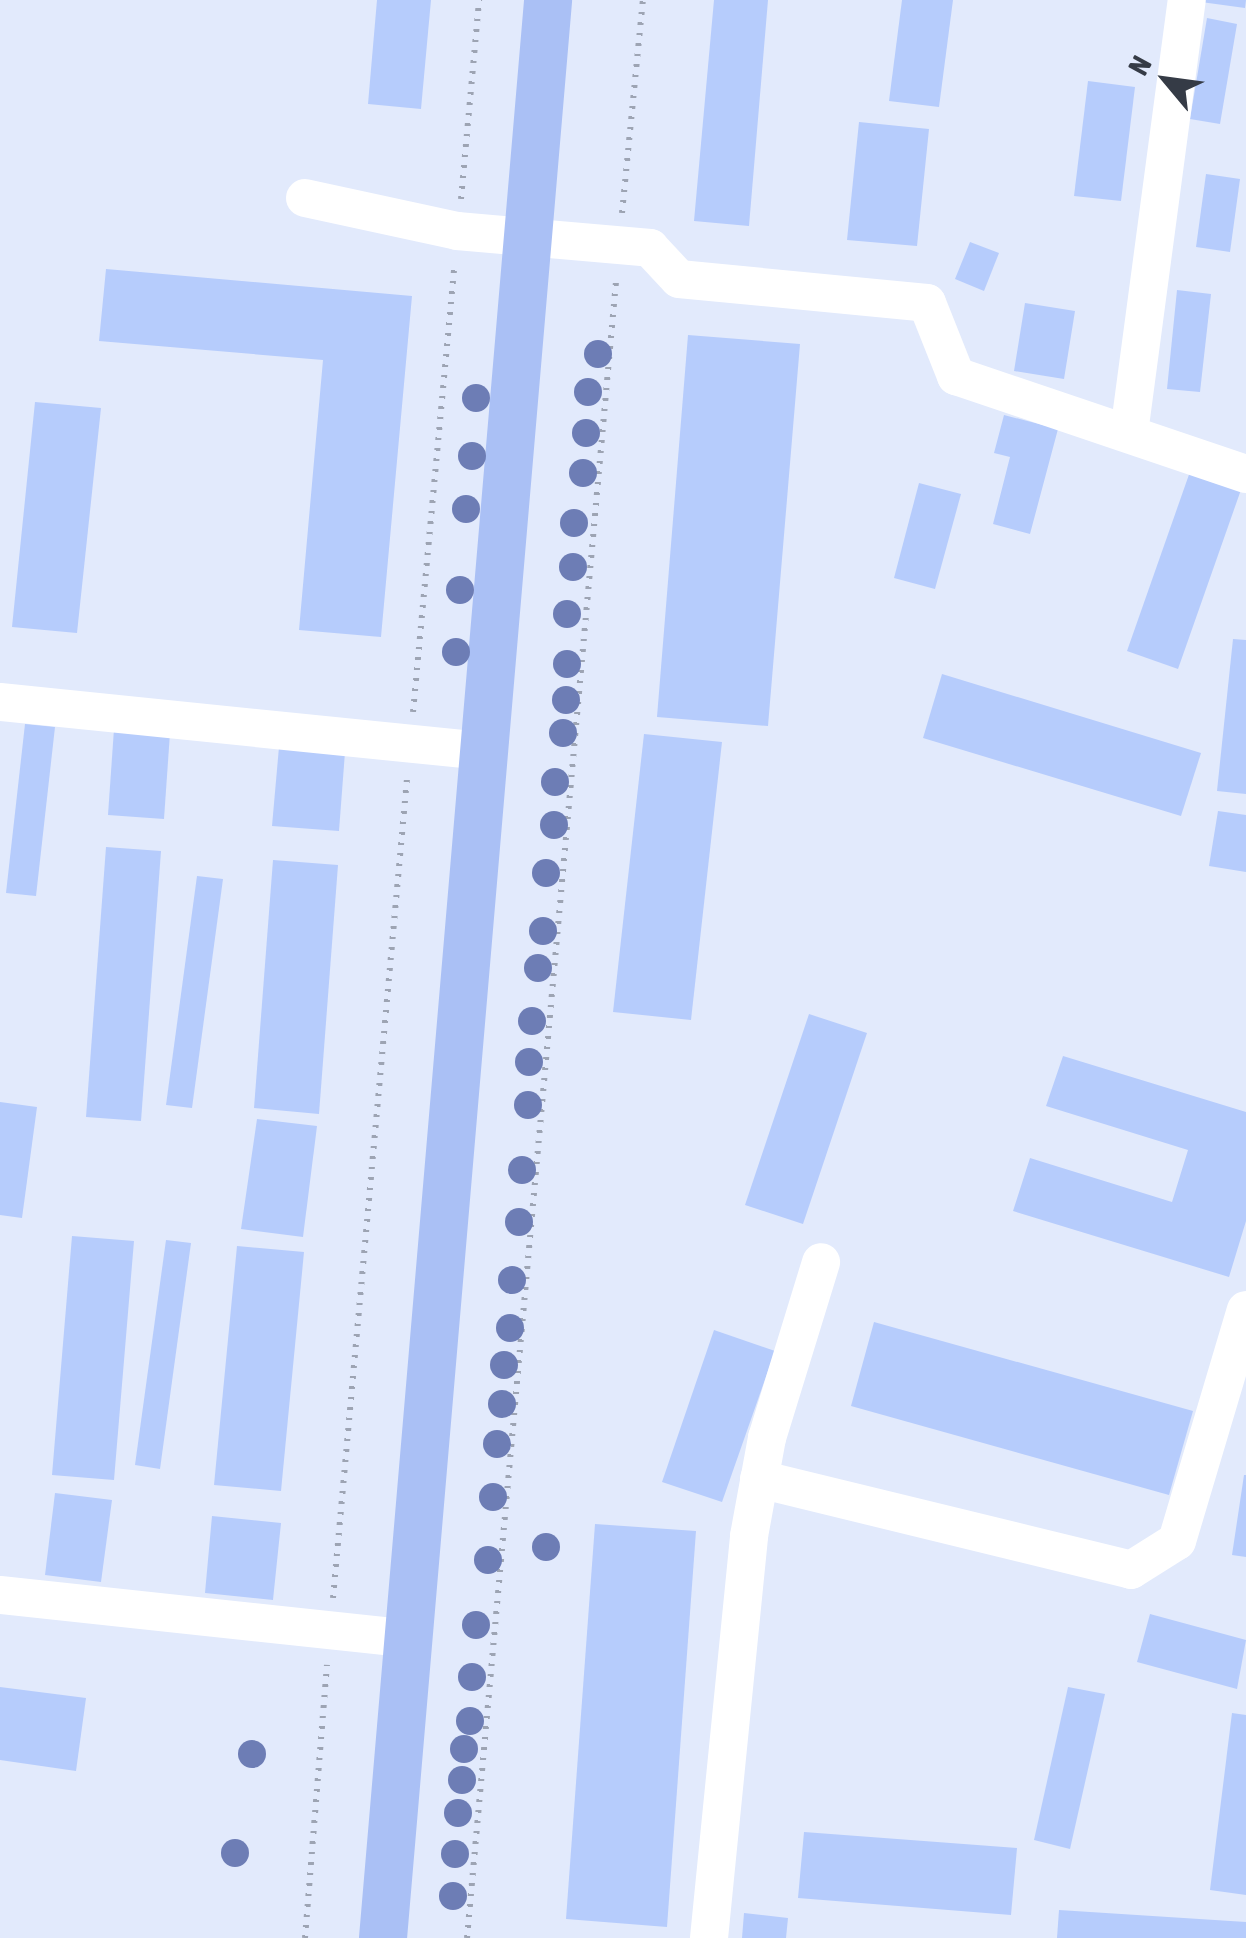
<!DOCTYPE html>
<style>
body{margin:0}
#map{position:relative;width:1246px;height:1938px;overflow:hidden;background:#e2eafc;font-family:"Asap Condensed",sans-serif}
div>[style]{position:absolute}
.building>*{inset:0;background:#b6ccfc}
.path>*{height:6px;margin-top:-3px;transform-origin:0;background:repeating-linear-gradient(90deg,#9da4b3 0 2.5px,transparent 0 10.5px)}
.minor>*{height:38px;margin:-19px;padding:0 19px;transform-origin:19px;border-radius:19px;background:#fff}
.major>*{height:48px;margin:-24px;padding:0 24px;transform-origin:24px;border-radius:24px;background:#aac0f5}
.trees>*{width:28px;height:28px;margin:-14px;border-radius:50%;background:#6d7db5}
span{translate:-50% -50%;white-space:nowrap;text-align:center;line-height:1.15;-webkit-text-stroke:10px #e2eafc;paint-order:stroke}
.north{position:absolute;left:1116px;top:30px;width:100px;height:100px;-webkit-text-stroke:8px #e2eafc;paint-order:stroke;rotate:299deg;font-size:28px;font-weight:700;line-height:40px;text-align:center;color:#353b46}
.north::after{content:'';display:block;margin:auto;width:35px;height:45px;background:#353b46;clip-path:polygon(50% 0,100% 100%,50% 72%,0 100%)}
</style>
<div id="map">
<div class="building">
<i style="clip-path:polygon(377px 0,431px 0,421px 109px,368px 104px)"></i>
<i style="clip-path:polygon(714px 0,768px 0,749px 226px,694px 221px)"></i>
<i style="clip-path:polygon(902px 0,953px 0,939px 107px,889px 101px)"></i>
<i style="clip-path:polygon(1202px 0,1246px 0,1245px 8px,1201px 2px)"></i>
<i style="clip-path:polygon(1207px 18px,1237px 24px,1220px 124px,1190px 119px)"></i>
<i style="clip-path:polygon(1088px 81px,1135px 87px,1121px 201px,1074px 196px)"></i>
<i style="clip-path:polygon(859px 122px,929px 129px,917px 246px,847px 240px)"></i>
<i style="clip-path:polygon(1206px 174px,1240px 179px,1230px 252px,1196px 247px)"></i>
<i style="clip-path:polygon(970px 242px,999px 253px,984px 291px,955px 279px)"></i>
<i style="clip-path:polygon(106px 269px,412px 296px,381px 637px,299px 630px,323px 360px,99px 341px)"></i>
<i style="clip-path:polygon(1177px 290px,1211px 294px,1200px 392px,1167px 389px)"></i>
<i style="clip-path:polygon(1025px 303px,1075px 311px,1064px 379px,1014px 371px)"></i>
<i style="clip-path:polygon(688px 335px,800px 344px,768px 726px,657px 717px)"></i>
<i style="clip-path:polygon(35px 402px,101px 408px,77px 633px,12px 627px)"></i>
<i style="clip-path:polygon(1004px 415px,1058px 429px,1030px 534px,993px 524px,1010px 457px,994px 453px)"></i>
<i style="clip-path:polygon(1192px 466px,1243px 484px,1178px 669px,1127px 651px)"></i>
<i style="clip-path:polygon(919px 483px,961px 494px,935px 589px,894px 578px)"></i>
<i style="clip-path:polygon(1233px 639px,1246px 640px,1246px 794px,1217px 791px)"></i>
<i style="clip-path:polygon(942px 674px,1201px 753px,1181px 816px,923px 738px)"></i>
<i style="clip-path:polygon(25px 724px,55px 727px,36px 896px,6px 893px)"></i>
<i style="clip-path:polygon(114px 729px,170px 733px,164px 819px,108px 815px)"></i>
<i style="clip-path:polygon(644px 734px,722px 742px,691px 1020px,613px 1012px)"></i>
<i style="clip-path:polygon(279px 747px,345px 752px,339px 831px,272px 826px)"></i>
<i style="clip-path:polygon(1218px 811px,1246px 815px,1246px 872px,1209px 866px)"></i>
<i style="clip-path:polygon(106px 847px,161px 851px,141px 1121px,86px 1117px)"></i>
<i style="clip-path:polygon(273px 860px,338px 865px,319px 1114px,254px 1108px)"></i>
<i style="clip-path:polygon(197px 876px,223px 879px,192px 1108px,166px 1105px)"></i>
<i style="clip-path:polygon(809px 1014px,867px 1033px,803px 1224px,745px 1205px)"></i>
<i style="clip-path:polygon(1063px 1056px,1246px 1112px,1246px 1221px,1229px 1277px,1013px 1211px,1030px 1158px,1172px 1202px,1188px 1150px,1046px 1106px)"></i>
<i style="clip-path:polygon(0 1102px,37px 1107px,22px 1218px,0 1215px)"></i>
<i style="clip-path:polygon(257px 1119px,317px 1126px,303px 1237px,241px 1229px)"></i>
<i style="clip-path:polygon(72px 1236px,134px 1241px,114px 1480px,52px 1475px)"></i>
<i style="clip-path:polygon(166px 1240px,191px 1243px,160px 1469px,135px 1465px)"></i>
<i style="clip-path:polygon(237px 1246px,304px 1252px,281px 1491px,214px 1485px)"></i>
<i style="clip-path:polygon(874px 1322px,1193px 1411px,1169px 1495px,851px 1406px)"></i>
<i style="clip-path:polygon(714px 1330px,775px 1351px,722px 1502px,662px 1482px)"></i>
<i style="clip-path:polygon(1244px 1475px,1246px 1475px,1246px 1557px,1232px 1555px)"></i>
<i style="clip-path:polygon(55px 1493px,112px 1500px,101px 1582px,45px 1575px)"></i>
<i style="clip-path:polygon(212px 1516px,281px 1523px,273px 1600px,205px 1593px)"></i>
<i style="clip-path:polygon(595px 1524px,696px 1531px,667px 1927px,566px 1919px)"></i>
<i style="clip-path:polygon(1150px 1614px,1246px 1640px,1237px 1689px,1137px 1662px)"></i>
<i style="clip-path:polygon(0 1687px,86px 1698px,76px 1771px,0 1760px)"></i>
<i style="clip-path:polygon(1068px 1687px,1105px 1694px,1070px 1849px,1034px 1840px)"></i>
<i style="clip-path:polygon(1232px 1713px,1246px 1715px,1246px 1895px,1210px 1890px)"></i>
<i style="clip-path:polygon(804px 1832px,1017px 1848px,1011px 1915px,798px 1898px)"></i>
<i style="clip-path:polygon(1059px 1910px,1246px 1922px,1246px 1938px,1057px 1938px)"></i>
<i style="clip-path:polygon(744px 1913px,788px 1918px,786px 1938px,742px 1938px)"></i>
</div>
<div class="path">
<i style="left:461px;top:199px;width:200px;rotate:-84.8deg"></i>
<i style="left:622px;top:213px;width:214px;rotate:-84.4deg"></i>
<i style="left:413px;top:712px;width:448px;rotate:-84.7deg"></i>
<i style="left:333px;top:1598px;width:822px;rotate:-84.84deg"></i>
<i style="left:305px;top:1938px;width:274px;rotate:-85.4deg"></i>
<i style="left:467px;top:1938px;width:1665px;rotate:-84.86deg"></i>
</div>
<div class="minor">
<i style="left:305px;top:198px;width:156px;rotate:12.2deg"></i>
<i style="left:457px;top:231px;width:194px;rotate:5deg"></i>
<i style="left:650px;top:248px;width:42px;rotate:46.9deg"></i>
<i style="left:679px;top:279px;width:249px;rotate:5.5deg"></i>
<i style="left:927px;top:303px;width:79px;rotate:68.3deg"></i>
<i style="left:956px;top:376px;width:306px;rotate:18.7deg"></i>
<i style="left:1129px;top:433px;width:437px;rotate:-82.4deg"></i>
<i style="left:0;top:702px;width:487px;rotate:5.8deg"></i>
<i style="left:759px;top:1479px;width:383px;rotate:13.7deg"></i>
<i style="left:1131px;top:1570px;width:54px;rotate:-32.2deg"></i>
<i style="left:1177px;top:1541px;width:241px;rotate:-73.4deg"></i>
<i style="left:0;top:1595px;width:411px;rotate:6.1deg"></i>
<i style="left:709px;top:1938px;width:404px;rotate:-84.3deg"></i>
<i style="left:749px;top:1536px;width:100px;rotate:-79.6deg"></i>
<i style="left:767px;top:1438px;width:184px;rotate:-72.9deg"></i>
</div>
<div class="major">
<i style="left:383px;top:1938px;width:1945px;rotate:-85.13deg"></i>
</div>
<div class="trees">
<i style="left:598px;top:354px"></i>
<i style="left:588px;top:392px"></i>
<i style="left:476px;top:398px"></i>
<i style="left:586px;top:433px"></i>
<i style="left:472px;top:456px"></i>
<i style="left:583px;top:473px"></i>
<i style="left:466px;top:509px"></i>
<i style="left:574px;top:523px"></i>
<i style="left:573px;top:567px"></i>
<i style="left:460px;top:590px"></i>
<i style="left:567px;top:614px"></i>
<i style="left:456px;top:652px"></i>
<i style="left:567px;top:664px"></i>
<i style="left:566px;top:700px"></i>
<i style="left:563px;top:733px"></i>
<i style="left:555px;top:782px"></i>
<i style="left:554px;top:825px"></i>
<i style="left:546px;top:873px"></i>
<i style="left:543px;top:931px"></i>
<i style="left:538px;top:968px"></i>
<i style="left:532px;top:1021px"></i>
<i style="left:529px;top:1062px"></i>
<i style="left:528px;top:1105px"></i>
<i style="left:522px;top:1170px"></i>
<i style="left:519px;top:1222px"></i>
<i style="left:512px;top:1280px"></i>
<i style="left:510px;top:1328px"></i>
<i style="left:504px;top:1365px"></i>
<i style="left:502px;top:1404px"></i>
<i style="left:497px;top:1444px"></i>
<i style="left:493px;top:1497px"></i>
<i style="left:546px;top:1547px"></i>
<i style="left:488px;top:1560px"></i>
<i style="left:476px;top:1625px"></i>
<i style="left:472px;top:1677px"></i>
<i style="left:470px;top:1721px"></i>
<i style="left:464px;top:1749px"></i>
<i style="left:252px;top:1754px"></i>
<i style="left:462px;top:1780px"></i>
<i style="left:458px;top:1813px"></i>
<i style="left:235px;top:1853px"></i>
<i style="left:455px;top:1854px"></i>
<i style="left:453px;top:1896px"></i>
</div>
<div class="north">N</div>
</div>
